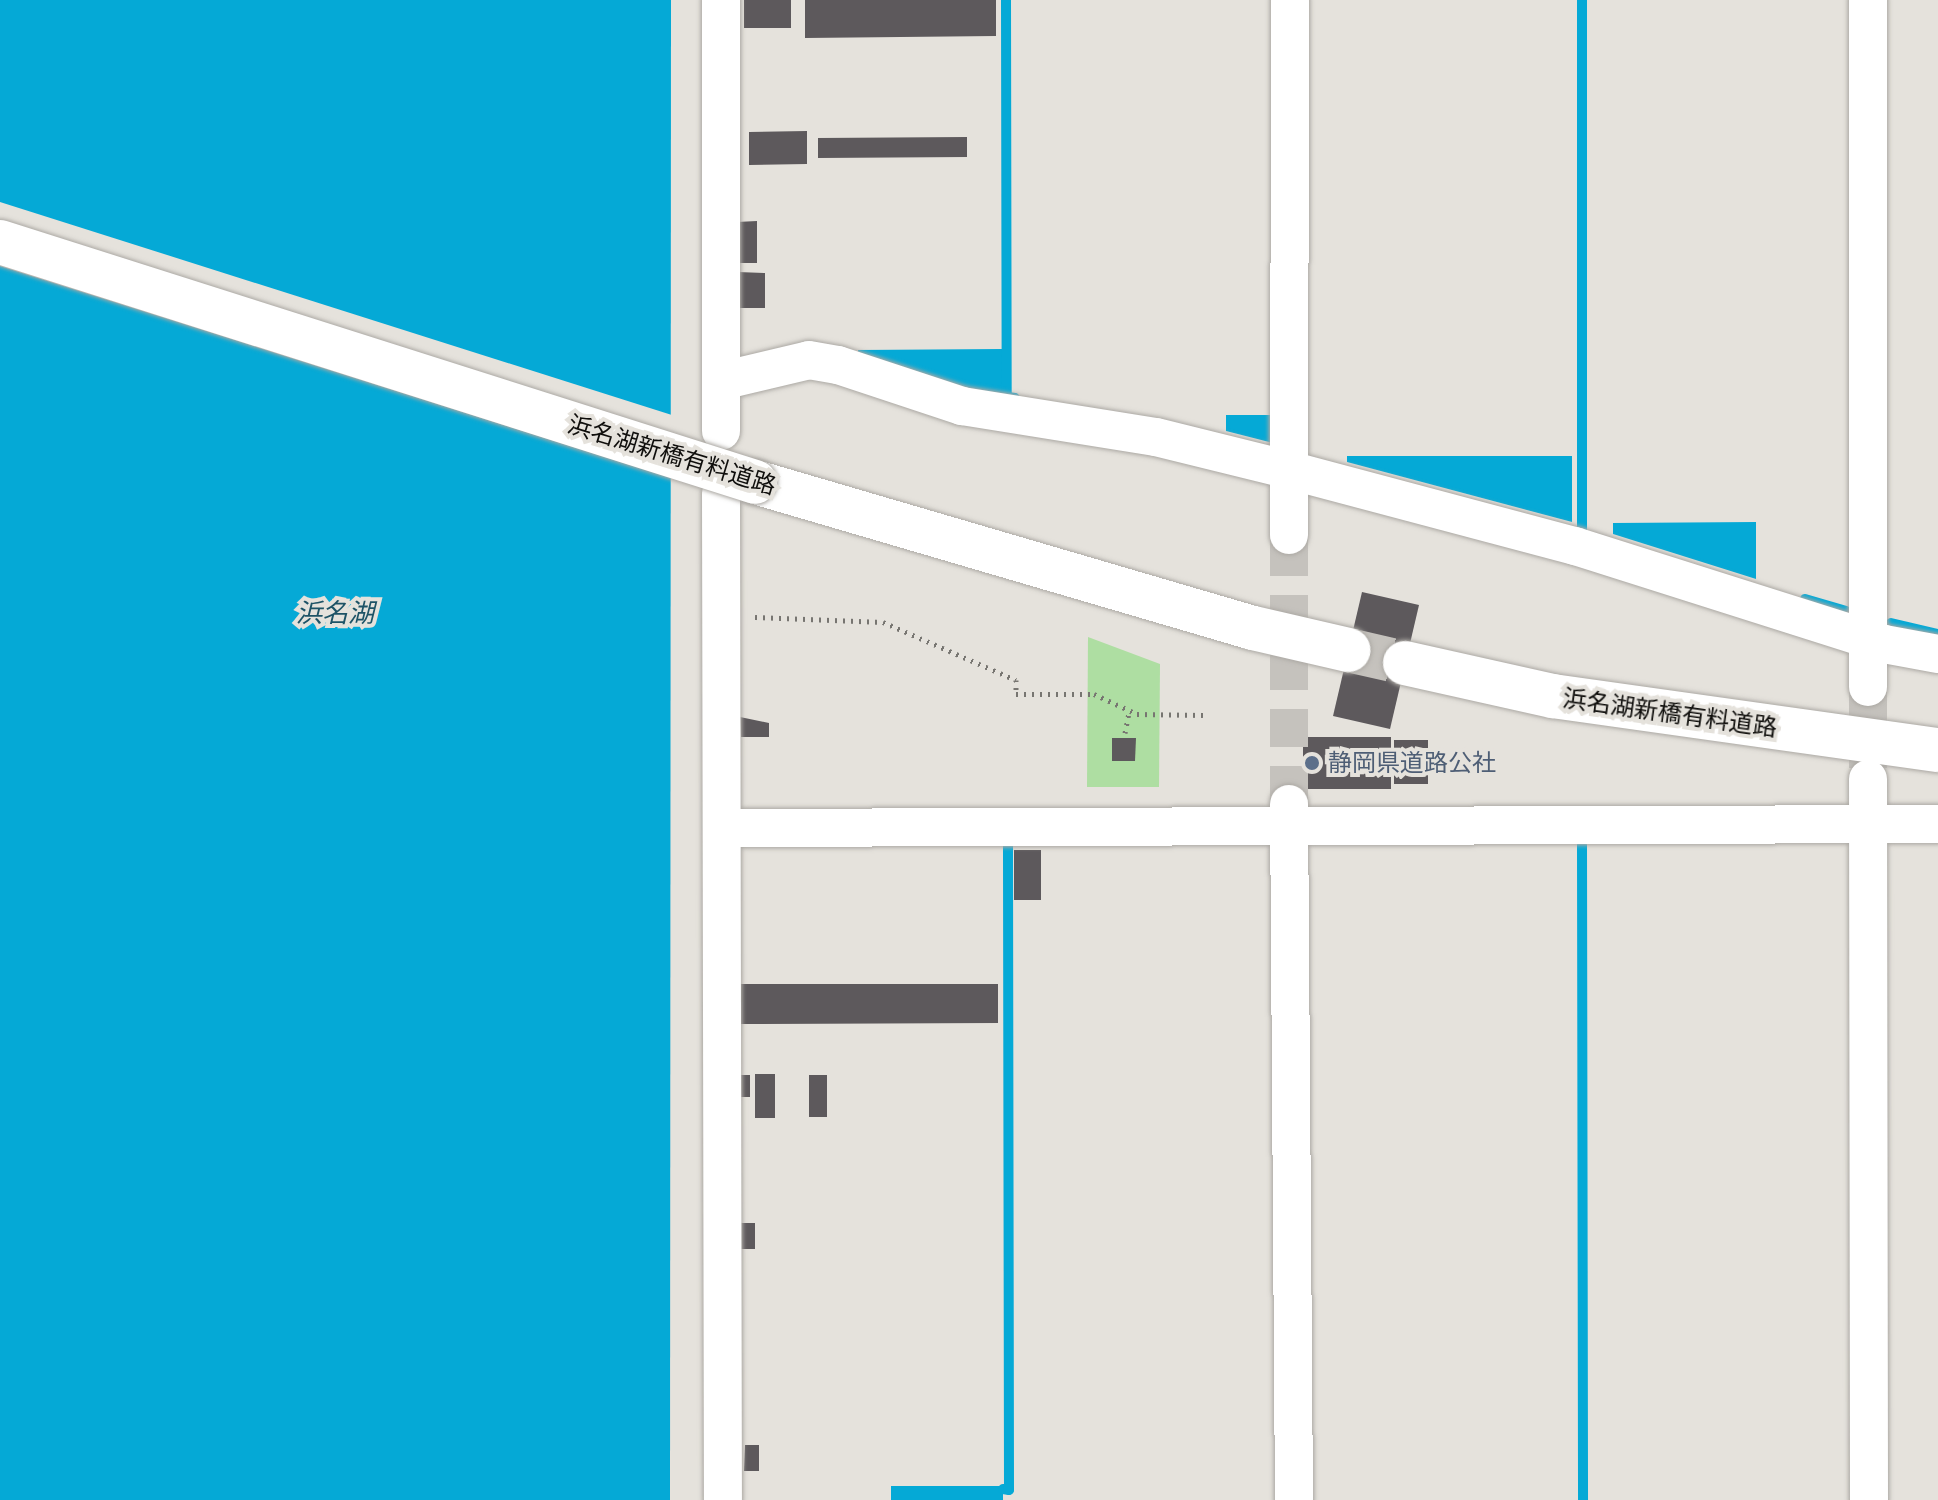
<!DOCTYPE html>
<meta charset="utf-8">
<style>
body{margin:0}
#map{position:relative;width:1938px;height:1500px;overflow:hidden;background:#e5e2dc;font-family:Figtree,"Noto Sans JP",sans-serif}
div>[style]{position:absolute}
.green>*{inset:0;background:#aedea2}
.water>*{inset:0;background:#05a9d6}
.pier>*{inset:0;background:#e5e2dc}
.stream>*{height:10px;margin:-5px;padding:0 5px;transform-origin:5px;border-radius:5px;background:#05a9d6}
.building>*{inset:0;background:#5d595c}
.street-tunnel>*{height:38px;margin-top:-19px;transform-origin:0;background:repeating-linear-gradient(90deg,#c5c2bd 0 38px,transparent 0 57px)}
.secondary-tunnel>*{height:44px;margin-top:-22px;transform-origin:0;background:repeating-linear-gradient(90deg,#c5c2bd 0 44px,transparent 0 66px)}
.path>*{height:5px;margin-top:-2.5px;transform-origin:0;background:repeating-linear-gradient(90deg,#777571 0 2px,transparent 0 8px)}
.roads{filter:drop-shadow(0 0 2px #aca9a4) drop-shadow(0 0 2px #aca9a4)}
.street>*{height:38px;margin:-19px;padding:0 19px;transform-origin:19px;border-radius:19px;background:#fff}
.secondary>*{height:44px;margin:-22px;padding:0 22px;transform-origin:22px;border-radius:22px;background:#fff}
.bridges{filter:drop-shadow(0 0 2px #aca9a4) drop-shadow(0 0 2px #aca9a4)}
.secondary-bridge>*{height:44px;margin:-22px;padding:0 22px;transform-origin:22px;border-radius:22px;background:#fff}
.dots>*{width:22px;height:22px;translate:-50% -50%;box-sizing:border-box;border:4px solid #e5e2dc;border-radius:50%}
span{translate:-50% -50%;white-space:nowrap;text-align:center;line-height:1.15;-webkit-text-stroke:8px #e5e2dc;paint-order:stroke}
.street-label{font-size:24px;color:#0f0e0c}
.service-label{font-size:24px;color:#4e5e75}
.left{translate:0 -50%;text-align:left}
.water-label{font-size:26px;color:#1e5366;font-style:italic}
</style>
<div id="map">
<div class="green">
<i style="clip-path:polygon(1088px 637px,1160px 664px,1159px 787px,1087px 787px)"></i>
</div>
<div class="water">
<i style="clip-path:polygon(0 0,671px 0,670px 1500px,0 1500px)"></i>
<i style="clip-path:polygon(1002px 349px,1002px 399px,858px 356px,858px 350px)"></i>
<i style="clip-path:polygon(1226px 415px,1277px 415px,1277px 444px,1226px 431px)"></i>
<i style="clip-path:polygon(1347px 456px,1572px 456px,1572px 522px,1347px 462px)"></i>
<i style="clip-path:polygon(1756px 522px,1756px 579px,1613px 534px,1613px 523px)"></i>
<i style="clip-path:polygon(891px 1486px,1003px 1486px,1003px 1500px,891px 1500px)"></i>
</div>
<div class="pier">
<i style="clip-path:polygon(0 202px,675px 416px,675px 479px,0 266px)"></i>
</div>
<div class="stream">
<i style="left:1006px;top:0;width:397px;rotate:89.9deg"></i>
<i style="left:1007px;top:397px;width:8px;rotate:7deg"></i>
<i style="left:1582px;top:0;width:530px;rotate:90deg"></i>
<i style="left:1805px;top:599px;width:43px;rotate:16.3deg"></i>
<i style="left:1891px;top:623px;width:48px;rotate:13.2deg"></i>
<i style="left:1582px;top:845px;width:655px;rotate:89.91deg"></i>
<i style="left:1003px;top:1489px;width:6px;rotate:9deg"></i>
<i style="left:1009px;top:1490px;width:644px;rotate:-90.09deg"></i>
</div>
<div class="building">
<i style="clip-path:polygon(744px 0,791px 0,791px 28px,744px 28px)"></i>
<i style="clip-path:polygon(805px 0,996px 0,996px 36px,805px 38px)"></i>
<i style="clip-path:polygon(807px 131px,807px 164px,749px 165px,749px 132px)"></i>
<i style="clip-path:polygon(967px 137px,967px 157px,818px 158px,818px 138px)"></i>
<i style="clip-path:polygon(757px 221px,757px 263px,737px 263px,737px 222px)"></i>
<i style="clip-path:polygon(738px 272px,765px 273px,765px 308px,738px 308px)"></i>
<i style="clip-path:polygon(1362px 592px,1419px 605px,1390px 729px,1333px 716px)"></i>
<i style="clip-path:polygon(740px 717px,769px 723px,769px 737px,741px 737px)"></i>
<i style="clip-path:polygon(1303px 737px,1391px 737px,1391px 789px,1303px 789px)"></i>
<i style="clip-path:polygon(1112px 738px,1136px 738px,1135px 761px,1112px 761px)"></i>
<i style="clip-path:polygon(1394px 740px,1428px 740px,1428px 784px,1394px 784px)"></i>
<i style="clip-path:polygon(1014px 850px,1041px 850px,1041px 900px,1014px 900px)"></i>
<i style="clip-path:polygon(740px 984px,998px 984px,998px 1023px,740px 1024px)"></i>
<i style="clip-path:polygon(755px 1074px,775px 1074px,775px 1118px,755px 1118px)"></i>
<i style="clip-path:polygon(736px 1075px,750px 1075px,750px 1097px,735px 1097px)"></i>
<i style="clip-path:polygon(809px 1075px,827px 1075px,827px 1117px,809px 1117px)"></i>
<i style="clip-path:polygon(736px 1223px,755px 1223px,755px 1249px,736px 1249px)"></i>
<i style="clip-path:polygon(745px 1445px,759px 1445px,759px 1471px,744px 1471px)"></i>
</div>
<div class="street-tunnel">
<i style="left:1868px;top:687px;width:81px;rotate:90deg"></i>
<i style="left:1289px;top:804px;width:269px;rotate:-90deg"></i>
</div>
<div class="secondary-tunnel">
<i style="left:1348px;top:650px;width:58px;rotate:12.8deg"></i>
</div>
<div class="path">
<i style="left:755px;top:617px;width:128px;rotate:2.2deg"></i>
<i style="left:883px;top:622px;width:145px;rotate:23.6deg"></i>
<i style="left:1016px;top:680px;width:14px;rotate:90deg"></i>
<i style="left:1016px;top:694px;width:78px"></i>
<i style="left:1094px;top:694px;width:47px;rotate:24.9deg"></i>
<i style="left:1137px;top:714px;width:66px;rotate:0.9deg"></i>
<i style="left:1125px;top:733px;width:21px;rotate:-79deg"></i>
</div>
<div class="roads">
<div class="street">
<i style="left:721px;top:0;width:431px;rotate:90deg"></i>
<i style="left:1868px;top:0;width:687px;rotate:90deg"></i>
<i style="left:721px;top:381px;width:90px;rotate:-13.4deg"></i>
<i style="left:809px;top:360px;width:29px;rotate:10deg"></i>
<i style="left:838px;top:365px;width:131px;rotate:18.3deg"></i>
<i style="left:962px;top:406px;width:196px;rotate:9.1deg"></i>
<i style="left:1156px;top:437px;width:137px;rotate:13.9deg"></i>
<i style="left:1289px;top:470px;width:296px;rotate:14.9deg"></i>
<i style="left:1575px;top:546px;width:324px;rotate:17.6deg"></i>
<i style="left:1884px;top:644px;width:55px;rotate:10.5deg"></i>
<i style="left:721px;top:494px;width:1006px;rotate:89.89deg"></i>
<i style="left:1289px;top:535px;width:535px;rotate:-89.89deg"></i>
<i style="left:1868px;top:779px;width:721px;rotate:89.92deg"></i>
<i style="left:1289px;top:804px;width:696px;rotate:89.59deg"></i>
<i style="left:722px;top:828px;width:1216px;rotate:-0.19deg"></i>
</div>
<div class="secondary">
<i style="left:755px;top:482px;width:519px;rotate:16.34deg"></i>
<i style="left:1253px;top:628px;width:98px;rotate:13deg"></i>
<i style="left:1405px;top:663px;width:152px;rotate:12.6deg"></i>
<i style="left:1553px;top:696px;width:389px;rotate:8deg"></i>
</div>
</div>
<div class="bridges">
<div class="secondary-bridge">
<i style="left:0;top:242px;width:792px;rotate:17.63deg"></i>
</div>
</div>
<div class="dots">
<i style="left:1312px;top:763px;background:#5c6f8a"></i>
</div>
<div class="street-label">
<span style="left:672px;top:455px;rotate:17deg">浜名湖新橋有料道路</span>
<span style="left:1670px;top:713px;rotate:8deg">浜名湖新橋有料道路</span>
</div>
<div class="service-label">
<span class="left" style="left:1328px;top:763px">静岡県道路公社</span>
</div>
<div class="water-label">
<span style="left:335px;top:614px">浜名湖</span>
</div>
</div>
